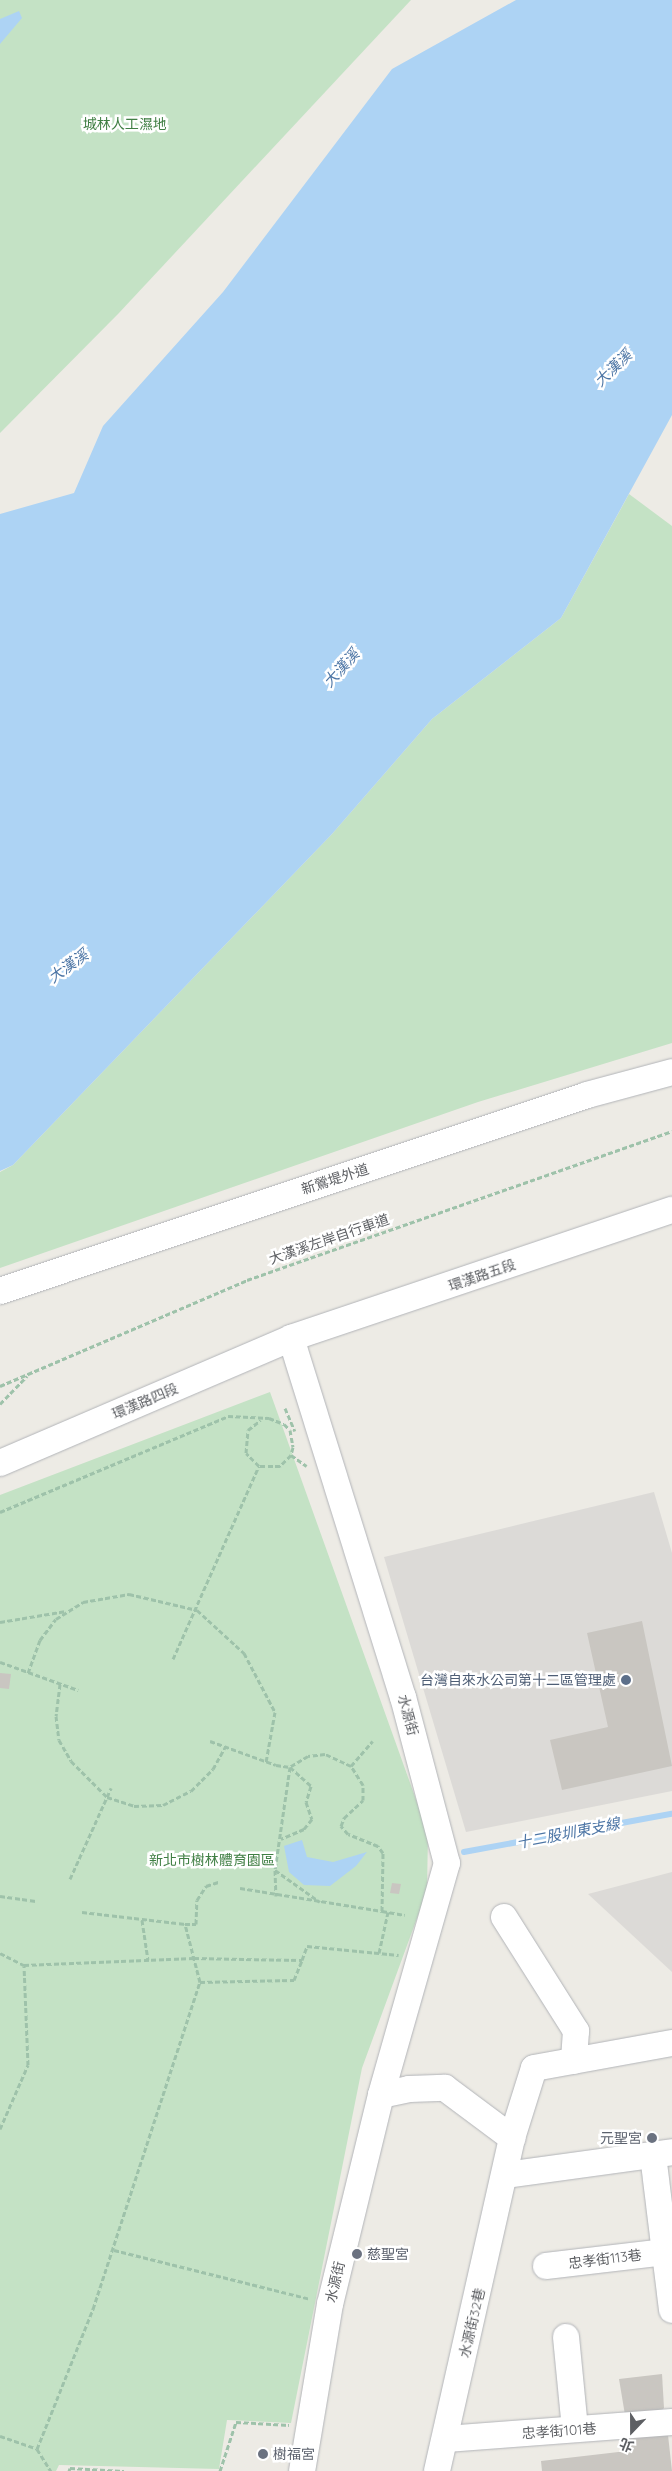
<!DOCTYPE html>
<meta charset="utf-8">
<style>
body{margin:0}
#map{position:relative;width:672px;height:2471px;overflow:hidden;background:#edebe5;font-family:Quicksand,"Noto Sans TC",sans-serif}
div>[style]{position:absolute}
.industrial>*{inset:0;background:#dcdad7}
.green>*{inset:0;background:#c4e2c5}
.water>*{inset:0;background:#add3f4}
.stream>*{height:5.5px;margin:-2.75px;padding:0 2.75px;transform-origin:2.75px;border-radius:2.75px;background:#add3f4}
.building>*{inset:0;background:#c9c6c1}
.path>*{height:3px;margin-top:-1.5px;transform-origin:0;background:repeating-linear-gradient(90deg,#9ec2aa 0 5px,transparent 0 7.5px)}
.roads{filter:drop-shadow(0 0 1px #b2b4b8) drop-shadow(0 0 1px #b2b4b8)}
.minor>*{height:26px;margin:-13px;padding:0 13px;transform-origin:13px;border-radius:13px;background:#fff}
.dots>*{width:14px;height:14px;translate:-50% -50%;box-sizing:border-box;border:2px solid #fff;border-radius:50%}
span{translate:-50% -50%;white-space:nowrap;text-align:center;line-height:1.15;-webkit-text-stroke:5px #fff;paint-order:stroke}
.park-label{font-size:14px;color:#407f44}
.street-label{font-size:14px;color:#5d5f63}
.service-label{font-size:14px;color:#4e5e75}
.right{translate:-100% -50%;text-align:right}
.worship-label{font-size:14px;color:#5b616d}
.left{translate:0 -50%;text-align:left}
.water-label{font-size:15px;color:#4c75a5;font-style:italic}
.north{position:absolute;left:607px;top:2406px;width:50px;height:50px;-webkit-text-stroke:4px #fff;paint-order:stroke;rotate:202deg;font-size:14px;font-weight:700;line-height:20px;text-align:center;color:#5d5f63}
.north::after{content:'';display:block;margin:auto;width:18px;height:22px;background:#5d5f63;clip-path:polygon(50% 0,100% 100%,50% 72%,0 100%)}
</style>
<div id="map">
<div class="industrial">
<i style="clip-path:polygon(654px 1492px,672px 1553px,672px 1791px,466px 1832px,384px 1557px)"></i>
<i style="clip-path:polygon(672px 1872px,672px 1972px,588px 1894px)"></i>
</div>
<div class="green">
<i style="clip-path:polygon(0 0,411px 0,118px 314px,0 433px)"></i>
<i style="clip-path:polygon(629px 494px,672px 526px,672px 1043px,478px 1102px,0 1268px,0 1172px,13px 1165px,332px 834px,432px 719px,561px 618px)"></i>
<i style="clip-path:polygon(270px 1392px,428px 1833px,427px 1891px,362px 2068px,291px 2423px,227px 2420px,219px 2469px,59px 2465px,56px 2471px,0 2471px,0 1495px)"></i>
</div>
<div class="water">
<i style="clip-path:polygon(516px 0,672px 0,672px 415px,561px 618px,432px 719px,332px 834px,13px 1165px,0 1171px,0 514px,74px 493px,103px 426px,223px 292px,392px 69px)"></i>
<i style="clip-path:polygon(19px 11px,22px 18px,0 44px,0 19px)"></i>
<i style="clip-path:polygon(302px 1840px,307px 1857px,333px 1862px,367px 1852px,356px 1866px,330px 1886px,304px 1885px,289px 1872px,284px 1846px)"></i>
</div>
<div class="stream">
<i style="left:464px;top:1852px;width:211px;rotate:-10.4deg"></i>
</div>
<div class="building">
<i style="clip-path:polygon(642px 1621px,672px 1766px,562px 1790px,550px 1740px,608px 1727px,587px 1633px)"></i>
<i style="clip-path:polygon(0 1673px,11px 1674px,9px 1689px,0 1688px)"></i>
<i style="clip-path:polygon(392px 1883px,401px 1884px,399px 1894px,390px 1893px)"></i>
<i style="clip-path:polygon(662px 2374px,664px 2408px,658px 2414px,625px 2415px,619px 2379px)"></i>
<i style="clip-path:polygon(667px 2426px,672px 2471px,542px 2471px,541px 2461px,627px 2451px,624px 2431px)"></i>
</div>
<div class="path">
<i style="left:0;top:1386px;width:269px;rotate:-23.2deg"></i>
<i style="left:247px;top:1280px;width:450px;rotate:-19.3deg"></i>
<i style="left:0;top:1404px;width:39px;rotate:-46deg"></i>
<i style="left:285px;top:1408px;width:25px;rotate:67deg"></i>
<i style="left:291px;top:1455px;width:19px;rotate:35deg"></i>
<i style="left:0;top:1512px;width:247px;rotate:-22.8deg"></i>
<i style="left:228px;top:1416px;width:41px;rotate:2.8deg"></i>
<i style="left:269px;top:1418px;width:16px;rotate:22deg"></i>
<i style="left:284px;top:1424px;width:8px;rotate:45deg"></i>
<i style="left:290px;top:1430px;width:17px;rotate:80deg"></i>
<i style="left:293px;top:1447px;width:8px;rotate:104deg"></i>
<i style="left:291px;top:1455px;width:16px;rotate:135deg"></i>
<i style="left:280px;top:1466px;width:21px;rotate:180deg"></i>
<i style="left:259px;top:1466px;width:18px;rotate:-135deg"></i>
<i style="left:246px;top:1453px;width:23px;rotate:-85deg"></i>
<i style="left:248px;top:1430px;width:16px;rotate:-38deg"></i>
<i style="left:0;top:1622px;width:67px;rotate:-9.5deg"></i>
<i style="left:173px;top:1659px;width:211px;rotate:-66deg"></i>
<i style="left:0;top:1662px;width:83px;rotate:19.7deg"></i>
<i style="left:28px;top:1673px;width:35px;rotate:-70deg"></i>
<i style="left:40px;top:1640px;width:26px;rotate:-53deg"></i>
<i style="left:56px;top:1619px;width:32px;rotate:-32deg"></i>
<i style="left:83px;top:1602px;width:47px;rotate:-9.9deg"></i>
<i style="left:129px;top:1594px;width:70px;rotate:13.2deg"></i>
<i style="left:197px;top:1610px;width:64px;rotate:42.5deg"></i>
<i style="left:244px;top:1653px;width:67px;rotate:62.3deg"></i>
<i style="left:275px;top:1712px;width:51px;rotate:100.2deg"></i>
<i style="left:60px;top:1684px;width:32px;rotate:97deg"></i>
<i style="left:56px;top:1716px;width:24px;rotate:83deg"></i>
<i style="left:59px;top:1740px;width:24px;rotate:60deg"></i>
<i style="left:71px;top:1761px;width:51px;rotate:45deg"></i>
<i style="left:107px;top:1797px;width:28px;rotate:18deg"></i>
<i style="left:134px;top:1806px;width:29px;rotate:-2deg"></i>
<i style="left:163px;top:1805px;width:31px;rotate:-27deg"></i>
<i style="left:191px;top:1791px;width:31px;rotate:-45deg"></i>
<i style="left:213px;top:1769px;width:25px;rotate:-61deg"></i>
<i style="left:210px;top:1741px;width:70px;rotate:20deg"></i>
<i style="left:276px;top:1765px;width:14px;rotate:8deg"></i>
<i style="left:290px;top:1767px;width:104px;rotate:98.3deg"></i>
<i style="left:275px;top:1870px;width:26px;rotate:88deg"></i>
<i style="left:351px;top:1766px;width:33px;rotate:-49deg"></i>
<i style="left:275px;top:1870px;width:55px;rotate:35.4deg"></i>
<i style="left:70px;top:1879px;width:100px;rotate:-65.7deg"></i>
<i style="left:240px;top:1888px;width:144px;rotate:9.2deg"></i>
<i style="left:382px;top:1911px;width:58px;rotate:-89deg"></i>
<i style="left:383px;top:1853px;width:9px;rotate:-126deg"></i>
<i style="left:378px;top:1846px;width:32px;rotate:-158deg"></i>
<i style="left:348px;top:1834px;width:11px;rotate:-131deg"></i>
<i style="left:341px;top:1826px;width:9px;rotate:-69deg"></i>
<i style="left:344px;top:1818px;width:26px;rotate:-43deg"></i>
<i style="left:363px;top:1800px;width:15px;rotate:-90deg"></i>
<i style="left:363px;top:1785px;width:22px;rotate:-122deg"></i>
<i style="left:351px;top:1766px;width:29px;rotate:-155deg"></i>
<i style="left:325px;top:1754px;width:17px;rotate:173deg"></i>
<i style="left:308px;top:1756px;width:21px;rotate:149deg"></i>
<i style="left:290px;top:1767px;width:28px;rotate:42deg"></i>
<i style="left:311px;top:1786px;width:17px;rotate:107deg"></i>
<i style="left:306px;top:1802px;width:18px;rotate:71deg"></i>
<i style="left:312px;top:1819px;width:13px;rotate:129deg"></i>
<i style="left:304px;top:1829px;width:25px;rotate:157deg"></i>
<i style="left:0;top:1896px;width:36px;rotate:8deg"></i>
<i style="left:382px;top:1911px;width:23px;rotate:10deg"></i>
<i style="left:82px;top:1912px;width:104px;rotate:6.6deg"></i>
<i style="left:142px;top:1920px;width:40px;rotate:81.5deg"></i>
<i style="left:0;top:1953px;width:27px;rotate:27deg"></i>
<i style="left:24px;top:1965px;width:170px;rotate:-2.4deg"></i>
<i style="left:194px;top:1958px;width:108px;rotate:1.1deg"></i>
<i style="left:302px;top:1960px;width:15px;rotate:-70deg"></i>
<i style="left:307px;top:1946px;width:92px;rotate:5.6deg"></i>
<i style="left:379px;top:1953px;width:42px;rotate:-77.6deg"></i>
<i style="left:200px;top:1982px;width:94px;rotate:-1.2deg"></i>
<i style="left:294px;top:1980px;width:22px;rotate:-68deg"></i>
<i style="left:0;top:2129px;width:70px;rotate:-66.4deg"></i>
<i style="left:28px;top:2065px;width:99px;rotate:-92.3deg"></i>
<i style="left:114px;top:2250px;width:202px;rotate:14deg"></i>
<i style="left:0;top:2436px;width:39px;rotate:19deg"></i>
<i style="left:37px;top:2449px;width:26px;rotate:58deg"></i>
<i style="left:37px;top:2449px;width:151px;rotate:-68.2deg"></i>
<i style="left:93px;top:2309px;width:344px;rotate:-71.9deg"></i>
<i style="left:200px;top:1982px;width:60px;rotate:-104.5deg"></i>
<i style="left:185px;top:1924px;width:11px"></i>
<i style="left:196px;top:1924px;width:24px;rotate:-88deg"></i>
<i style="left:197px;top:1900px;width:17px;rotate:-57deg"></i>
<i style="left:206px;top:1886px;width:13px;rotate:-18deg"></i>
<i style="left:69px;top:2471px;width:3px;rotate:-72deg"></i>
<i style="left:70px;top:2468px;width:54px;rotate:3.2deg"></i>
<i style="left:220px;top:2471px;width:52px;rotate:-71.9deg"></i>
<i style="left:236px;top:2422px;width:53px;rotate:3.2deg"></i>
</div>
<div class="roads">
<div class="minor">
<i style="left:0;top:1291px;width:619px;rotate:-18.46deg"></i>
<i style="left:587px;top:1095px;width:88px;rotate:-15.1deg"></i>
<i style="left:291px;top:1338px;width:376px;rotate:72.7deg"></i>
<i style="left:403px;top:1697px;width:172px;rotate:75.2deg"></i>
<i style="left:447px;top:1863px;width:241px;rotate:105.9deg"></i>
<i style="left:381px;top:2095px;width:215px;rotate:103.7deg"></i>
<i style="left:330px;top:2304px;width:169px;rotate:99.5deg"></i>
<i style="left:0;top:1463px;width:317px;rotate:-23.2deg"></i>
<i style="left:291px;top:1338px;width:402px;rotate:-18.6deg"></i>
<i style="left:504px;top:1917px;width:135px;rotate:57.7deg"></i>
<i style="left:576px;top:2031px;width:30px;rotate:94deg"></i>
<i style="left:381px;top:2095px;width:29px;rotate:-12deg"></i>
<i style="left:409px;top:2089px;width:36px;rotate:-2deg"></i>
<i style="left:445px;top:2088px;width:84px;rotate:36.7deg"></i>
<i style="left:653px;top:2155px;width:156px;rotate:83deg"></i>
<i style="left:505px;top:2175px;width:169px;rotate:-7.8deg"></i>
<i style="left:546px;top:2266px;width:120px;rotate:-6.7deg"></i>
<i style="left:566px;top:2337px;width:92px;rotate:84.4deg"></i>
<i style="left:446px;top:2439px;width:227px;rotate:-4.3deg"></i>
<i style="left:437px;top:2471px;width:341px;rotate:-77.3deg"></i>
<i style="left:512px;top:2138px;width:73px;rotate:-72.6deg"></i>
<i style="left:534px;top:2068px;width:140px;rotate:-10.3deg"></i>
</div>
</div>
<div class="dots">
<i style="left:626px;top:1680px;background:#5c6f8a"></i>
<i style="left:652px;top:2138px;background:#6b7280"></i>
<i style="left:357px;top:2254px;background:#6b7280"></i>
<i style="left:263px;top:2454px;background:#6b7280"></i>
</div>
<div class="park-label">
<span style="left:125px;top:124px">城林人工濕地</span>
<span style="left:212px;top:1860px">新北市樹林體育園區</span>
</div>
<div class="street-label">
<span style="left:335px;top:1179px;rotate:-18deg">新鶯堤外道</span>
<span style="left:329px;top:1239px;rotate:-19deg">大漢溪左岸自行車道</span>
<span style="left:482px;top:1275px;rotate:-19deg">環漢路五段</span>
<span style="left:145px;top:1401px;rotate:-23deg">環漢路四段</span>
<span style="left:408px;top:1715px;rotate:75deg">水源街</span>
<span style="left:605px;top:2259px;rotate:-7deg">忠孝街113巷</span>
<span style="left:335px;top:2282px;rotate:-77deg">水源街</span>
<span style="left:472px;top:2323px;rotate:-77deg">水源街32巷</span>
<span style="left:559px;top:2431px;rotate:-4deg">忠孝街101巷</span>
</div>
<div class="service-label">
<span class="right" style="left:616px;top:1680px">台灣自來水公司第十二區管理處</span>
</div>
<div class="worship-label">
<span class="right" style="left:642px;top:2138px">元聖宮</span>
<span class="left" style="left:367px;top:2254px">慈聖宮</span>
<span class="left" style="left:273px;top:2454px">樹福宮</span>
</div>
<div class="water-label">
<span style="left:613px;top:368px;rotate:-44deg">大漢溪</span>
<span style="left:341px;top:668px;rotate:-48deg">大漢溪</span>
<span style="left:68px;top:966px;rotate:-36deg">大漢溪</span>
<span style="left:568px;top:1833px;rotate:-11deg">十二股圳東支線</span>
</div>
<div class="north">北</div>
</div>
